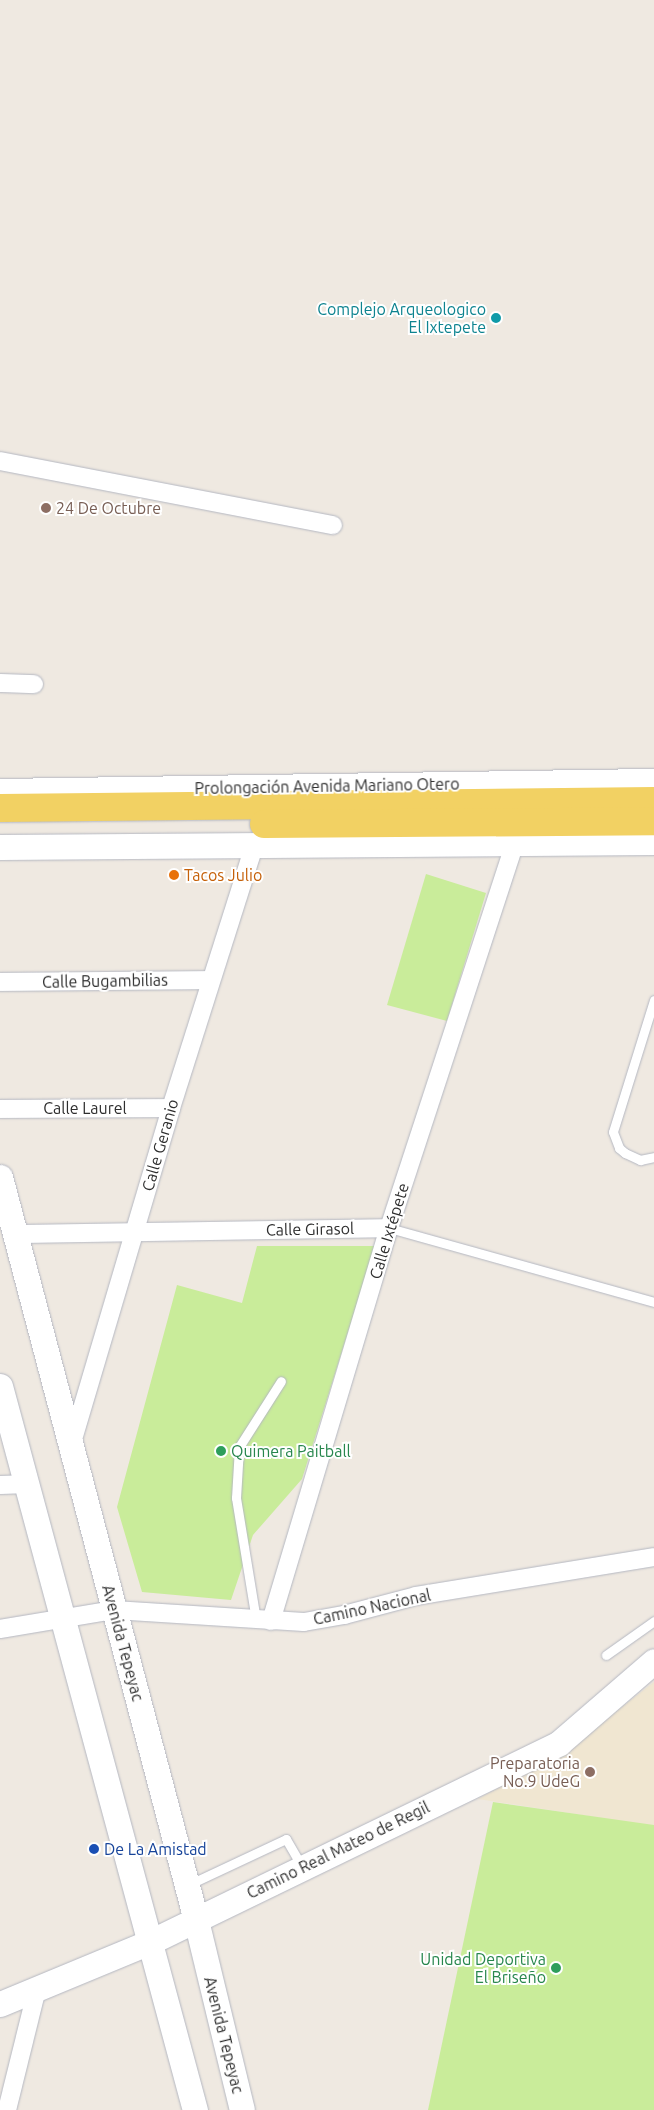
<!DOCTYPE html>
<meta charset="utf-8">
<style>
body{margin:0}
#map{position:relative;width:654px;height:2110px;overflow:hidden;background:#efe9e1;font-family:Ubuntu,sans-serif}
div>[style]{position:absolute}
.education>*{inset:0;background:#f0e6d1}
.pitch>*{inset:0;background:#c9ec9a}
.roads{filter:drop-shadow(0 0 1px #b4b7c1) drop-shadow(0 0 1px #b4b7c1)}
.lane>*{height:9px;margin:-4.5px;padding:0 4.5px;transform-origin:4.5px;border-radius:4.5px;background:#fff}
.street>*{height:18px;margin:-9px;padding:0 9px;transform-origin:9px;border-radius:9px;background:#fff}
.secondary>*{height:25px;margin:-12.5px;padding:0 12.5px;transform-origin:12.5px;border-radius:12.5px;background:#fff}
.primary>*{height:28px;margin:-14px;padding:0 14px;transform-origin:14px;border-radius:14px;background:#f2d163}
.dots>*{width:14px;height:14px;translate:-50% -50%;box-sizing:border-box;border:2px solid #fff;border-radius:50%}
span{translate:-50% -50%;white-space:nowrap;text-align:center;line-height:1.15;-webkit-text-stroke:4px #fff;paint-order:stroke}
.culture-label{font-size:16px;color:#0d838f}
.right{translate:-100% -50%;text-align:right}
.education-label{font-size:16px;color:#785e54}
.left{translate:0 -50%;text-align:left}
.street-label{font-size:16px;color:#2e2e2e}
.food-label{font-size:16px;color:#c56008}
.leisure-label{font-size:16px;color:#27864d}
.transit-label{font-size:16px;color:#164399}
</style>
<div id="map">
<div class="education">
<i style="clip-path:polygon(654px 1682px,654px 1826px,478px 1799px,573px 1745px)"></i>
</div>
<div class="pitch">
<i style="clip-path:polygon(426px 874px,486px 893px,447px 1021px,387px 1005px)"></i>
<i style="clip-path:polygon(257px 1246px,375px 1246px,302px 1479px,253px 1535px,231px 1600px,142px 1592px,117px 1507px,177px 1285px,242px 1303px)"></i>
<i style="clip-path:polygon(493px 1802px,654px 1825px,654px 2110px,428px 2110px)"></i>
</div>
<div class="roads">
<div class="lane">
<i style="left:654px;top:1000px;width:138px;rotate:107.3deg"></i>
<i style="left:613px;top:1132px;width:17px;rotate:69deg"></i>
<i style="left:619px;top:1148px;width:8px;rotate:40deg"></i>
<i style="left:625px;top:1153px;width:17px;rotate:25deg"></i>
<i style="left:640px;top:1160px;width:14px;rotate:-12deg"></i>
<i style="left:389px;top:1228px;width:275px;rotate:15.6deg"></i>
<i style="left:256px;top:1620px;width:124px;rotate:-99.3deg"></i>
<i style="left:236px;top:1498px;width:51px;rotate:-86.6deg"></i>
<i style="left:239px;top:1447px;width:78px;rotate:-57.5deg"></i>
<i style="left:606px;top:1655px;width:59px;rotate:-35.3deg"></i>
<i style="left:190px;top:1884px;width:106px;rotate:-25.1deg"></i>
<i style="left:286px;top:1839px;width:32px;rotate:60deg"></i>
</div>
<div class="street">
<i style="left:0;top:461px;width:339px;rotate:10.9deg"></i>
<i style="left:0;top:683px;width:34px;rotate:2deg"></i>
<i style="left:0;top:982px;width:210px;rotate:-0.5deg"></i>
<i style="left:0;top:1109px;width:171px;rotate:-0.3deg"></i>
<i style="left:15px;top:1234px;width:374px;rotate:-0.9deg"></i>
<i style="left:71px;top:1446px;width:352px;rotate:-73.5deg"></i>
<i style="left:171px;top:1108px;width:275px;rotate:-72.4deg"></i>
<i style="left:0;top:1485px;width:26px;rotate:-2deg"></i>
<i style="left:271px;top:1621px;width:410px;rotate:-73.3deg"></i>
<i style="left:389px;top:1228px;width:405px;rotate:-71.9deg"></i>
<i style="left:0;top:1629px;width:116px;rotate:-9.5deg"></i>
<i style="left:114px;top:1610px;width:190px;rotate:3.6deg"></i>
<i style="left:304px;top:1622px;width:41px;rotate:-9.9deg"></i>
<i style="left:344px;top:1615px;width:74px;rotate:-14.8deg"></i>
<i style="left:416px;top:1596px;width:241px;rotate:-9.3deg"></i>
<i style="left:7px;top:2110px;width:125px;rotate:-76.1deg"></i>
</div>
<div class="secondary">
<i style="left:0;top:791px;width:654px;rotate:-0.88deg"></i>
<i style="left:0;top:847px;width:654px;rotate:-0.44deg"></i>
<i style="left:0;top:1177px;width:768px;rotate:75.22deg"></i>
<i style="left:196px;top:1920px;width:195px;rotate:76.4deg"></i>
<i style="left:0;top:1386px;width:750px;rotate:74.93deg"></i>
<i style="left:0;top:2004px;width:162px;rotate:-22.5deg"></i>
<i style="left:150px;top:1942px;width:455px;rotate:-25.9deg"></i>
<i style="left:559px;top:1743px;width:125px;rotate:-40.8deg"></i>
</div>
<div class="primary">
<i style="left:0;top:808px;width:654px;rotate:-0.61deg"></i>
<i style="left:264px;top:824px;width:390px;rotate:-0.4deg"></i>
</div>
</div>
<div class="dots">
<i style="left:496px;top:318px;background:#0f9aa8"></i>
<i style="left:46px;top:508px;background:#8d6e63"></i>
<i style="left:174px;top:875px;background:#e8710a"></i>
<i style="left:221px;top:1451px;background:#2e9e5b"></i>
<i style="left:590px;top:1772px;background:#8d6e63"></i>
<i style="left:94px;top:1849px;background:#1a4fb4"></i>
<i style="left:556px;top:1968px;background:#2e9e5b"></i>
</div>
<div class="culture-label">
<span class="right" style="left:486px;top:318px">Complejo Arqueologico<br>El Ixtepete</span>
</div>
<div class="education-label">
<span class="left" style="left:56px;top:508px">24 De Octubre</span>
<span class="right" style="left:580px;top:1772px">Preparatoria<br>No.9 UdeG</span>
</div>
<div class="street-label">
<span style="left:327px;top:786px;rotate:-1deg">Prolongación Avenida Mariano Otero</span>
<span style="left:105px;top:981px;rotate:-1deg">Calle Bugambilias</span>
<span style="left:85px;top:1108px">Calle Laurel</span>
<span style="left:160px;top:1145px;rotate:-74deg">Calle Geranio</span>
<span style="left:310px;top:1229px;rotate:-1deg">Calle Girasol</span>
<span style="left:389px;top:1231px;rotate:-73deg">Calle Ixtépete</span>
<span style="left:372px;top:1607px;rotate:-12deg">Camino Nacional</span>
<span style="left:123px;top:1643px;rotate:75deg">Avenida Tepeyac</span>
<span style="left:338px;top:1850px;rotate:-26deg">Camino Real Mateo de Regil</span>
<span style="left:224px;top:2035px;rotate:76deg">Avenida Tepeyac</span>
</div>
<div class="food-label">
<span class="left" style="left:184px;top:875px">Tacos Julio</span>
</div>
<div class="leisure-label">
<span class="left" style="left:231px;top:1451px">Quimera Paitball</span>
<span class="right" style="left:546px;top:1968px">Unidad Deportiva<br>El Briseño</span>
</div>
<div class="transit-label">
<span class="left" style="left:104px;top:1849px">De La Amistad</span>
</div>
</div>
